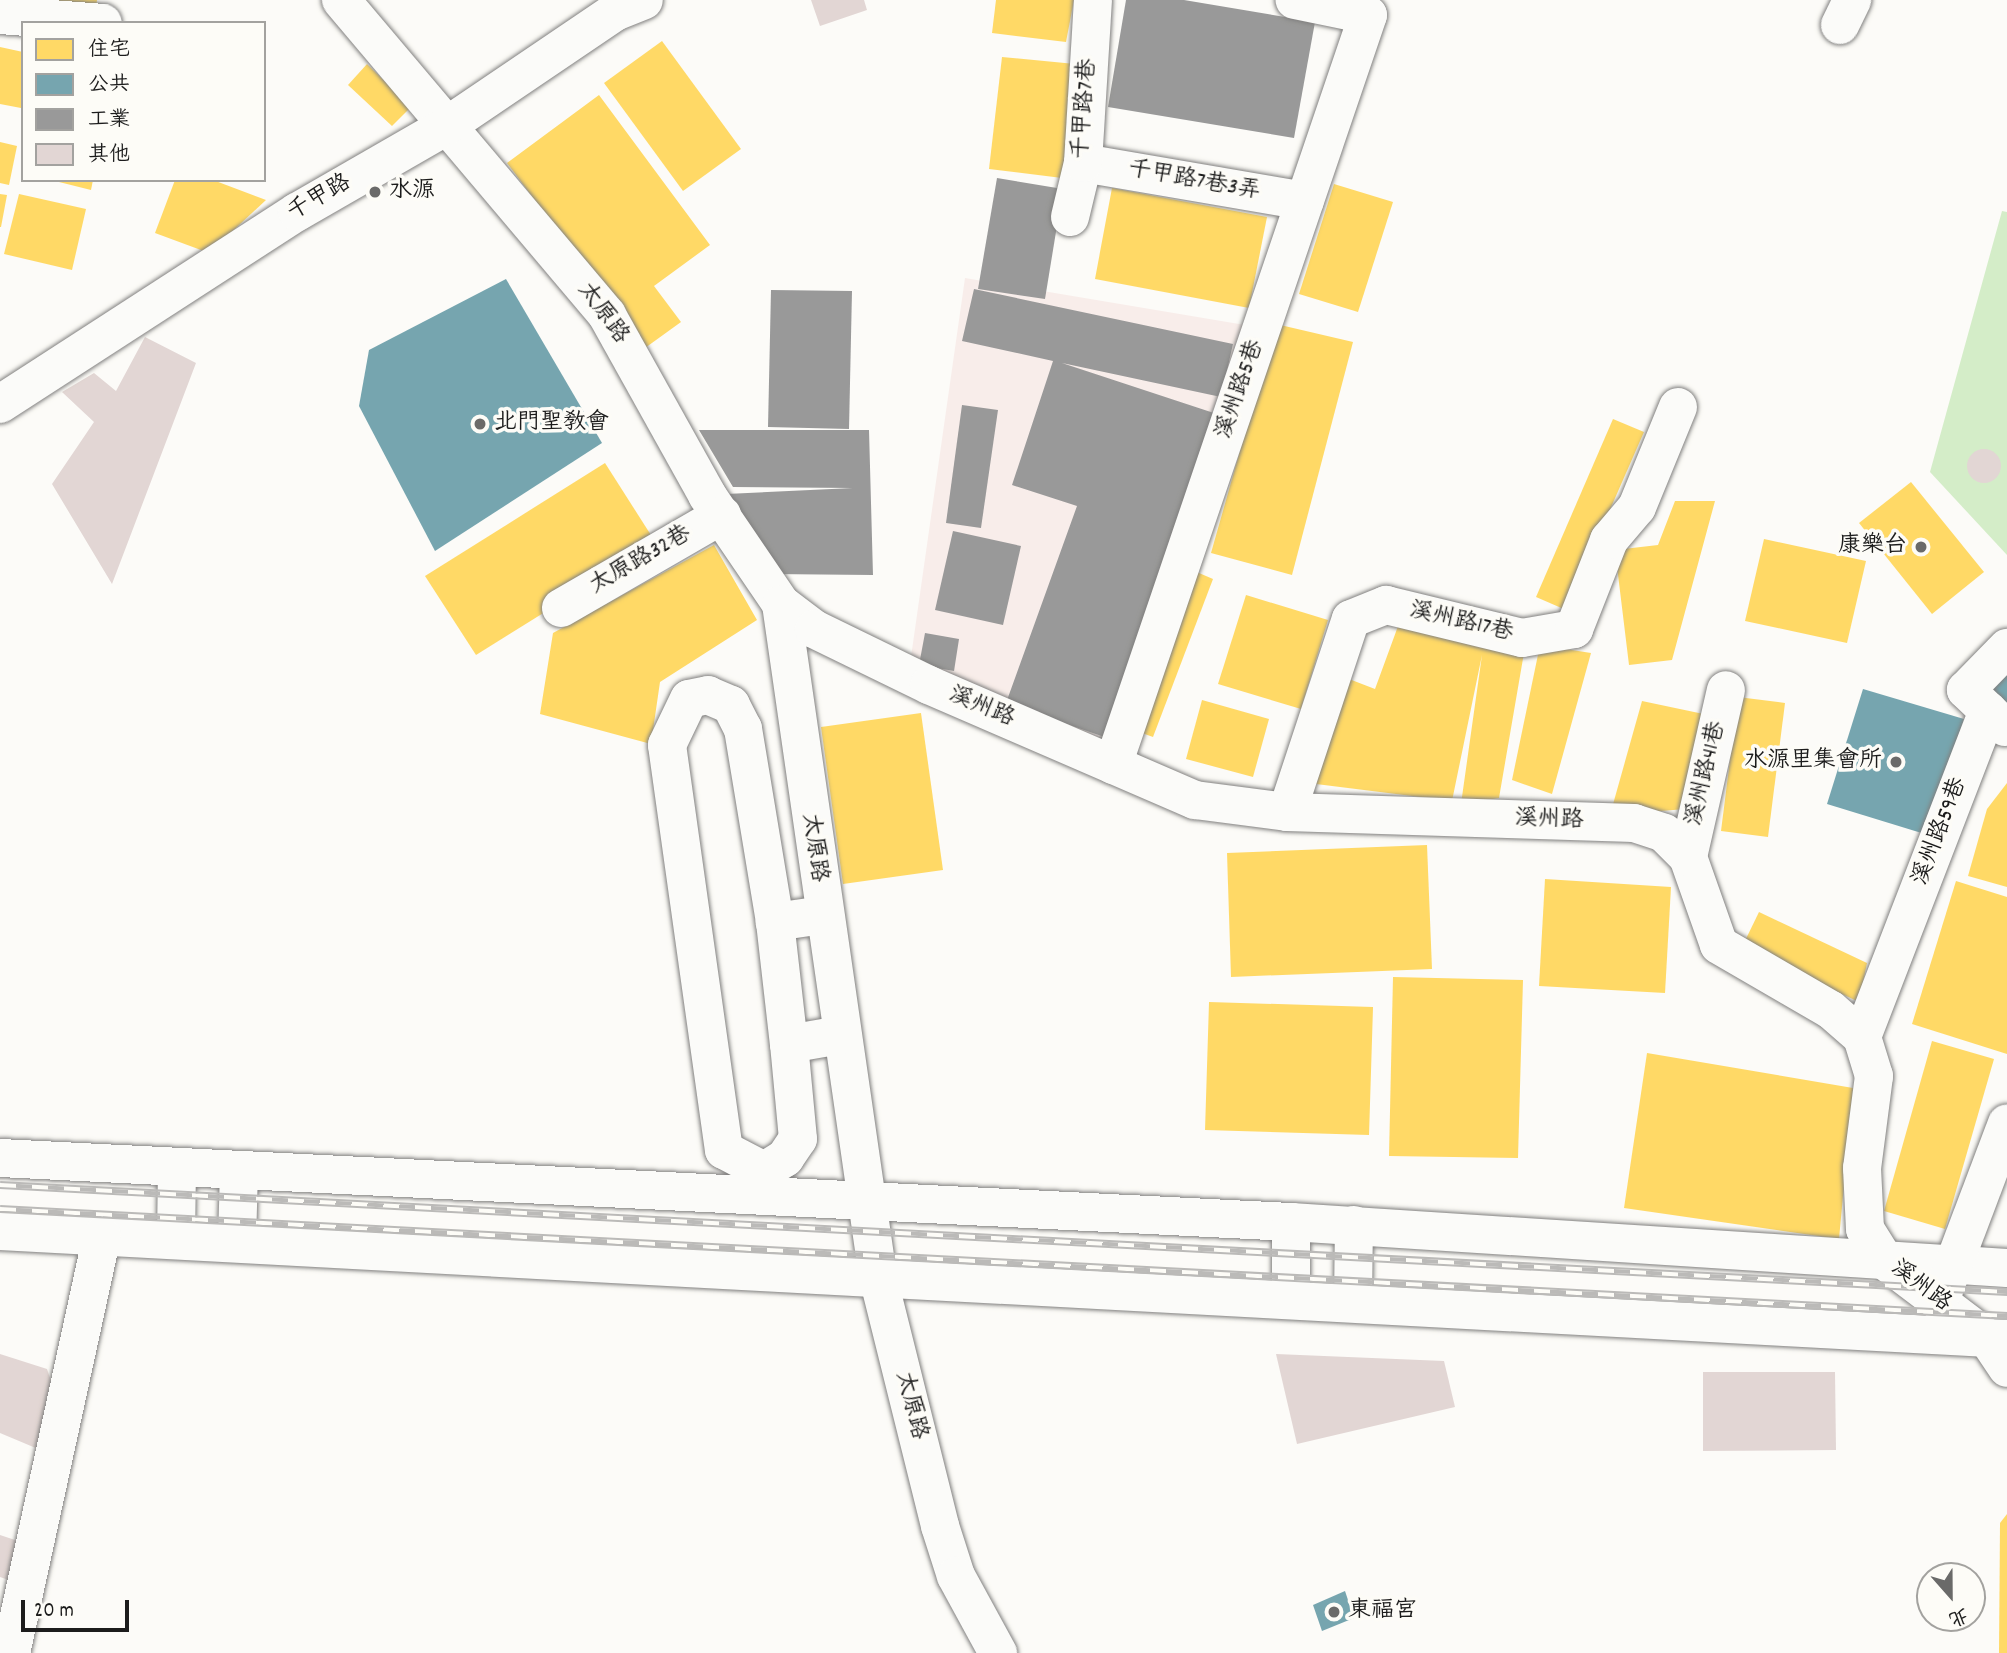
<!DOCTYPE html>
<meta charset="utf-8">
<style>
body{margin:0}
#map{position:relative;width:2007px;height:1653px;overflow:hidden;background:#fcfbf8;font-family:Dekko,"LXGW WenKai TC",sans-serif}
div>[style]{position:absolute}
.built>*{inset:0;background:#f8edea}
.green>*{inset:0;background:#d4edc8}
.homes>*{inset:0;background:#ffd966}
.public>*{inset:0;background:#76a5af}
.industry>*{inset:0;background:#999}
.building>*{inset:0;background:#e2d6d4}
.round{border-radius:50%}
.roads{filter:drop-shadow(0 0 2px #81807f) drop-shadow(0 0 2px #81807f)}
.minor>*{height:38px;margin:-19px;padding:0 19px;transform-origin:19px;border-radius:19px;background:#fbfbf9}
.rail>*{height:8px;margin-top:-4px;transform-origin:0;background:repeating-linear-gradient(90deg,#fdfcf7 0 16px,#bbbab8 0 32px);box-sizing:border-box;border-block:2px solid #bbbab8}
.dots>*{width:19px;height:19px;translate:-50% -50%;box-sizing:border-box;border:4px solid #fdfcf7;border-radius:50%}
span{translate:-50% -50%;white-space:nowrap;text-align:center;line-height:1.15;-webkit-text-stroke:7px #fdfcf7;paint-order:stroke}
.street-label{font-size:23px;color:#1c1c1c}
.poi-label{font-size:23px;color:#1c1c1c}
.left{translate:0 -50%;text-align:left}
.right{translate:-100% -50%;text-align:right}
.legend{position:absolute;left:21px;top:21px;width:245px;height:161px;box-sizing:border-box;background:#fdfcf7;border:2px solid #a3a29f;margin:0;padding:9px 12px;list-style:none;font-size:21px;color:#1c1c1c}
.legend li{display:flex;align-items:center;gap:14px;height:35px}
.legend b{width:35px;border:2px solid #a3a29f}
.north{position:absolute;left:1916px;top:1562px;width:70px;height:70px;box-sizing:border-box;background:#fdfcf7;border:2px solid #a3a29f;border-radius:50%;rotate:159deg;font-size:19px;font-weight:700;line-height:28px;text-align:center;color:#1c1c1c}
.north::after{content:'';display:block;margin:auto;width:24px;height:32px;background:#6a6a69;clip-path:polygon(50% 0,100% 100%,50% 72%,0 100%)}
.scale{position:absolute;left:21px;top:1600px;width:108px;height:32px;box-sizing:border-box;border:4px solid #1c1c1c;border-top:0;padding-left:9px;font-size:21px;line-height:24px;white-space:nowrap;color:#1c1c1c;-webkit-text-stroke:5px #fdfcf7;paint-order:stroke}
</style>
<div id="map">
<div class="built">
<i style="clip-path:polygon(965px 278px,1251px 326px,1116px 746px,910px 664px)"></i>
</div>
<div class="green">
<i style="clip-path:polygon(2002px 211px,2007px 212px,2007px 555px,1930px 472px)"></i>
</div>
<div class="homes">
<i style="clip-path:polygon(21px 0,97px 0,96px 9px)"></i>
<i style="clip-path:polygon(996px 0,1074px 0,1066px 42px,992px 33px)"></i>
<i style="clip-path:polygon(662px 41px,741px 149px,683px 191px,604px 83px)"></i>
<i style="clip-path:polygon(0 47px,23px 52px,21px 108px,0 104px)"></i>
<i style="clip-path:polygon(1002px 57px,1075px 64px,1062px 178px,989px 169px)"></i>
<i style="clip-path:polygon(367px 64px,411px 107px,392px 126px,348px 85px)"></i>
<i style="clip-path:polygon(599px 95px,710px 245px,654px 286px,681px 322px,645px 348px,507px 163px)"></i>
<i style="clip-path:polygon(0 142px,17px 146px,9px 185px,0 183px)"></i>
<i style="clip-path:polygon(51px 180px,93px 180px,91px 190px)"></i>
<i style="clip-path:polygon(175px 180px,213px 180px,266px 200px,209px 253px,155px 233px)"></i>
<i style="clip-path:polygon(1334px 184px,1393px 202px,1358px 312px,1299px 294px)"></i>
<i style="clip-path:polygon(1112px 188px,1267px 217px,1249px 308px,1095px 279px)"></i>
<i style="clip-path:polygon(0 194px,7px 195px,1px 227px,0 227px)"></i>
<i style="clip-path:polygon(19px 194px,86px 209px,72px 270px,4px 254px)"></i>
<i style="clip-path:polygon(1276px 324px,1353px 342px,1292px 575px,1211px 553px)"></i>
<i style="clip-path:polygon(1613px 419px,1644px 432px,1566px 610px,1536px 597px)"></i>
<i style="clip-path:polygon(605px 463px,656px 543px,476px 655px,425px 576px)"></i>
<i style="clip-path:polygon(1911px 482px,1984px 572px,1932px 614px,1859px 523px)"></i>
<i style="clip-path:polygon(1675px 501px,1715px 501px,1672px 660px,1629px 665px,1615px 550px,1658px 545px)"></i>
<i style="clip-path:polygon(1764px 539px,1866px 561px,1847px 643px,1745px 621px)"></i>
<i style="clip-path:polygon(714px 545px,757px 620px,660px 682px,651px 744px,540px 714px,553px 633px)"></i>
<i style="clip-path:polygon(1192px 570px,1213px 579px,1153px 737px,1131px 729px)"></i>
<i style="clip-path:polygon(1246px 595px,1328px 620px,1301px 709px,1218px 684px)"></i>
<i style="clip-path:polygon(1401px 618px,1525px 647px,1499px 798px,1461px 804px,1482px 655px,1452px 801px,1316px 784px,1349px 679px,1375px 689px)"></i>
<i style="clip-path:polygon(1540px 645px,1591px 653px,1552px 794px,1512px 780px)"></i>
<i style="clip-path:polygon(1738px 697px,1785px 703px,1768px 837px,1721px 831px)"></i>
<i style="clip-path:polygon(1202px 700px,1269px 719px,1253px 777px,1186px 759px)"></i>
<i style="clip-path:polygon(1642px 701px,1713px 716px,1686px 809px,1610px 815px)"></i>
<i style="clip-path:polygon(921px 713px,943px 870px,843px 884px,821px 727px)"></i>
<i style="clip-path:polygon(2007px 783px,2007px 887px,1968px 876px,1987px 809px)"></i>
<i style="clip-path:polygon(1427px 845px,1432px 969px,1231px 977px,1227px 853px)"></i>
<i style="clip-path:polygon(1545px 879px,1671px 887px,1665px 993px,1539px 986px)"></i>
<i style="clip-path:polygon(1956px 881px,2007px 897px,2007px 1054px,1912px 1024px)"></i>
<i style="clip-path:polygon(1759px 912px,1867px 963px,1859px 1002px,1742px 947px)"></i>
<i style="clip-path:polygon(1393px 977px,1523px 980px,1518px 1158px,1389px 1156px)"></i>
<i style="clip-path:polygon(1209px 1002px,1373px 1007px,1369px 1135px,1205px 1130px)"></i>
<i style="clip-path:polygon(1932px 1041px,1994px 1059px,1945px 1229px,1884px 1211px)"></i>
<i style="clip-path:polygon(1647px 1053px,1853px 1088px,1839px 1239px,1624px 1208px)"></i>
<i style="clip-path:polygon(2007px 1514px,2007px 1653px,1999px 1653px,2000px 1523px)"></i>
</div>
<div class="public">
<i style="clip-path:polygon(506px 279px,602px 443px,435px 551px,359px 406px,369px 350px)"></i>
<i style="clip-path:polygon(2007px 654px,2007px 712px,1978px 682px)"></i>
<i style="clip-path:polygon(1863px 689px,1964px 719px,1928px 835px,1827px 804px)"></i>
<i style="clip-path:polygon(1345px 1591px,1354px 1618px,1322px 1631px,1313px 1605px)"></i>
</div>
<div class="industry">
<i style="clip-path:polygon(1126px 0,1184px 0,1315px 22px,1294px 138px,1108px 107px)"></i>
<i style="clip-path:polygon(997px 178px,1063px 189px,1045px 299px,978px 289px)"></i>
<i style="clip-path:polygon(974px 289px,1233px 344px,1221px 397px,1062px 363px,1229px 418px,1116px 741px,1006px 703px,1077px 506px,1012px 485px,1053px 361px,962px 341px)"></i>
<i style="clip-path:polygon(771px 290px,852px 291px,849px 429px,768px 427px)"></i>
<i style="clip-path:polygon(962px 405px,998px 410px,981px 528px,946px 523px)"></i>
<i style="clip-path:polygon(699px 430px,869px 430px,873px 575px,770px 574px,726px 494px,853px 488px,733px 487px)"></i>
<i style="clip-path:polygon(953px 531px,1021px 546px,1003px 625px,935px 610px)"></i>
<i style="clip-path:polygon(925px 633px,959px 639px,954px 671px,919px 665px)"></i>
</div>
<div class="building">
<i style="clip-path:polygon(811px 0,864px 0,867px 10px,820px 26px)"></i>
<i style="clip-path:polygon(145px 337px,196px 363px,112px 584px,52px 484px,94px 422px,62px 392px,94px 373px,116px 391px)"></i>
<i class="round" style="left:1967px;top:449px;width:34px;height:34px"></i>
<i style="clip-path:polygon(0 1354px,47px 1369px,60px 1407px,50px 1454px,0 1433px)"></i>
<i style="clip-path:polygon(1276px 1354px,1444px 1361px,1455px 1407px,1297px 1444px)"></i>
<i style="clip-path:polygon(1703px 1372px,1835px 1372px,1836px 1450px,1703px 1451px)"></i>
<i style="clip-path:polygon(0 1535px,24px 1543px,20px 1584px,0 1577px)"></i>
</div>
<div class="roads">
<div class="minor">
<i style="left:341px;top:0;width:412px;rotate:49.8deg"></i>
<i style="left:607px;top:315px;width:206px;rotate:60.9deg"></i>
<i style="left:707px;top:495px;width:132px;rotate:55.8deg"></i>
<i style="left:781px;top:604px;width:680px;rotate:81.8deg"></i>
<i style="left:878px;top:1277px;width:257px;rotate:76deg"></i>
<i style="left:940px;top:1526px;width:52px;rotate:72.3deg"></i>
<i style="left:956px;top:1576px;width:88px;rotate:61.4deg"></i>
<i style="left:0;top:15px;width:103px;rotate:4.4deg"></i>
<i style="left:1840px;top:25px;width:28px;rotate:-64deg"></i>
<i style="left:1083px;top:163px;width:225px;rotate:9.7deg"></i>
<i style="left:1070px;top:217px;width:56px;rotate:-76.5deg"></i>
<i style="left:1083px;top:163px;width:163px;rotate:-86.5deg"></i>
<i style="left:0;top:404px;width:354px;rotate:-32.9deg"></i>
<i style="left:297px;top:212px;width:174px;rotate:-29.9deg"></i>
<i style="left:448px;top:125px;width:202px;rotate:-34.1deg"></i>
<i style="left:615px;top:12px;width:31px;rotate:-22deg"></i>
<i style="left:781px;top:604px;width:41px;rotate:37.1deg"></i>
<i style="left:814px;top:629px;width:128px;rotate:26deg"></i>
<i style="left:929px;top:685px;width:290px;rotate:23.4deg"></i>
<i style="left:1195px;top:800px;width:93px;rotate:7.4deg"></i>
<i style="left:1287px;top:812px;width:347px;rotate:1.8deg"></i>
<i style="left:1634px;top:823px;width:32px;rotate:18deg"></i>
<i style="left:1664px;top:833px;width:34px;rotate:45deg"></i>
<i style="left:1688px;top:857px;width:93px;rotate:70.6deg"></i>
<i style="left:1719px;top:945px;width:129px;rotate:30.1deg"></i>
<i style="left:1831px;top:1010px;width:41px;rotate:41.1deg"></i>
<i style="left:1862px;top:1037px;width:41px;rotate:72.9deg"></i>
<i style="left:1874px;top:1076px;width:93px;rotate:97.4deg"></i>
<i style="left:1862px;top:1168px;width:61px;rotate:87.2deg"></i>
<i style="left:1865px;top:1229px;width:36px;rotate:58deg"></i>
<i style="left:1884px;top:1260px;width:129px;rotate:37.1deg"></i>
<i style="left:1987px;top:1338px;width:36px;rotate:56deg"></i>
<i style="left:561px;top:608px;width:186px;rotate:-30deg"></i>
<i style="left:2005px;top:727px;width:54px;rotate:-136.5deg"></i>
<i style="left:1966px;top:690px;width:59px;rotate:-45.7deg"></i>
<i style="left:1113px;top:765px;width:792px;rotate:-71.22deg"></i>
<i style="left:1368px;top:15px;width:75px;rotate:-168.4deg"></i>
<i style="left:1287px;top:812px;width:203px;rotate:-71.7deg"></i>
<i style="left:1351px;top:619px;width:38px;rotate:-22deg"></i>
<i style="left:1386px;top:605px;width:140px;rotate:13.6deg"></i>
<i style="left:1522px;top:638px;width:53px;rotate:-9.8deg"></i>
<i style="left:1574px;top:629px;width:96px;rotate:-68.5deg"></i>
<i style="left:1609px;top:540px;width:43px;rotate:-49.7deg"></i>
<i style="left:1637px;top:507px;width:108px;rotate:-67.7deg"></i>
<i style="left:1688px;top:857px;width:171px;rotate:-77.2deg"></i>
<i style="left:823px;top:915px;width:49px;rotate:171.7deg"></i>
<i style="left:775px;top:922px;width:196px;rotate:-99.4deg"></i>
<i style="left:743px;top:729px;width:27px;rotate:-117deg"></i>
<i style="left:731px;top:705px;width:25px;rotate:-157deg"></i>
<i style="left:708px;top:695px;width:19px;rotate:168deg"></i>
<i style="left:689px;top:699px;width:51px;rotate:115.6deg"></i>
<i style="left:667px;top:745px;width:409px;rotate:82deg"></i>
<i style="left:724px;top:1150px;width:45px;rotate:27.7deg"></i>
<i style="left:764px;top:1171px;width:25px;rotate:-32deg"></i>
<i style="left:785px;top:1158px;width:23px;rotate:-56deg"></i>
<i style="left:798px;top:1139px;width:95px;rotate:-95.4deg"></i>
<i style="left:789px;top:1044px;width:52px;rotate:-10deg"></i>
<i style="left:775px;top:922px;width:123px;rotate:83.5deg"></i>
<i style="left:1862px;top:1037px;width:350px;rotate:-68.9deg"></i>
<i style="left:0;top:1158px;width:1293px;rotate:2.84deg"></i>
<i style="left:1291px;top:1222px;width:717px;rotate:3.68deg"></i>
<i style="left:0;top:1231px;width:2010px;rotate:3.08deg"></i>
<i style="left:176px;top:1239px;width:71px;rotate:-89.2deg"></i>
<i style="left:237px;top:1242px;width:71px;rotate:-88.4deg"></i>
<i style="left:1944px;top:1290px;width:178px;rotate:-69.3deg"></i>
<i style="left:1291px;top:1300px;width:78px;rotate:-90deg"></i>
<i style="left:1353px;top:1302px;width:77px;rotate:-89.3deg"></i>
<i style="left:11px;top:1653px;width:427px;rotate:-77.7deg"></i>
</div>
</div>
<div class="rail">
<i style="left:0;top:1185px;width:2010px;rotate:3.05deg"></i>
<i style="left:0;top:1209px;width:2010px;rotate:3.05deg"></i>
</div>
<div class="dots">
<i style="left:375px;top:192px;background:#6a6a69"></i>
<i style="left:480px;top:424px;background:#6a6a69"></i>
<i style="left:1921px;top:547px;background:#6a6a69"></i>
<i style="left:1896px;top:762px;background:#6a6a69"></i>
<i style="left:1334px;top:1612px;background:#6a6a69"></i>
</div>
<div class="street-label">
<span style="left:1086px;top:109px;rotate:-86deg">千甲路7巷</span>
<span style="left:1194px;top:182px;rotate:10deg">千甲路7巷3弄</span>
<span style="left:320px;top:199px;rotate:-30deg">千甲路</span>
<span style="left:602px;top:314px;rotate:54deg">太原路</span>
<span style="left:1241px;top:390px;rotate:-71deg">溪州路5巷</span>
<span style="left:641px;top:561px;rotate:-30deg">太原路32巷</span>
<span style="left:1461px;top:623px;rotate:13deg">溪州路17巷</span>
<span style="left:981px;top:708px;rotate:23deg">溪州路</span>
<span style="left:1707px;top:774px;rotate:-77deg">溪州路41巷</span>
<span style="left:1549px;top:821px;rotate:2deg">溪州路</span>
<span style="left:1941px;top:832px;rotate:-69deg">溪州路59巷</span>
<span style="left:813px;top:848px;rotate:82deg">太原路</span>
<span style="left:1920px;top:1287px;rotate:37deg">溪州路</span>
<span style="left:910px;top:1406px;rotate:76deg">太原路</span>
</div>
<div class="poi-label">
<span class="left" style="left:389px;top:192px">水源</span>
<span class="left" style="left:494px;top:424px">北門聖教會</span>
<span class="right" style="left:1907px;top:547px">康樂台</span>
<span class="right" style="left:1882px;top:762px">水源里集會所</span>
<span class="left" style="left:1348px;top:1612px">東福宮</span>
</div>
<ul class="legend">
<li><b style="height:19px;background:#ffd966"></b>住宅</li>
<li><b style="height:19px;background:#76a5af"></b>公共</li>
<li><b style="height:19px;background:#999"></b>工業</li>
<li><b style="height:19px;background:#e2d6d4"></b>其他</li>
</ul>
<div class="north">北</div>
<div class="scale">20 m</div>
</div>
